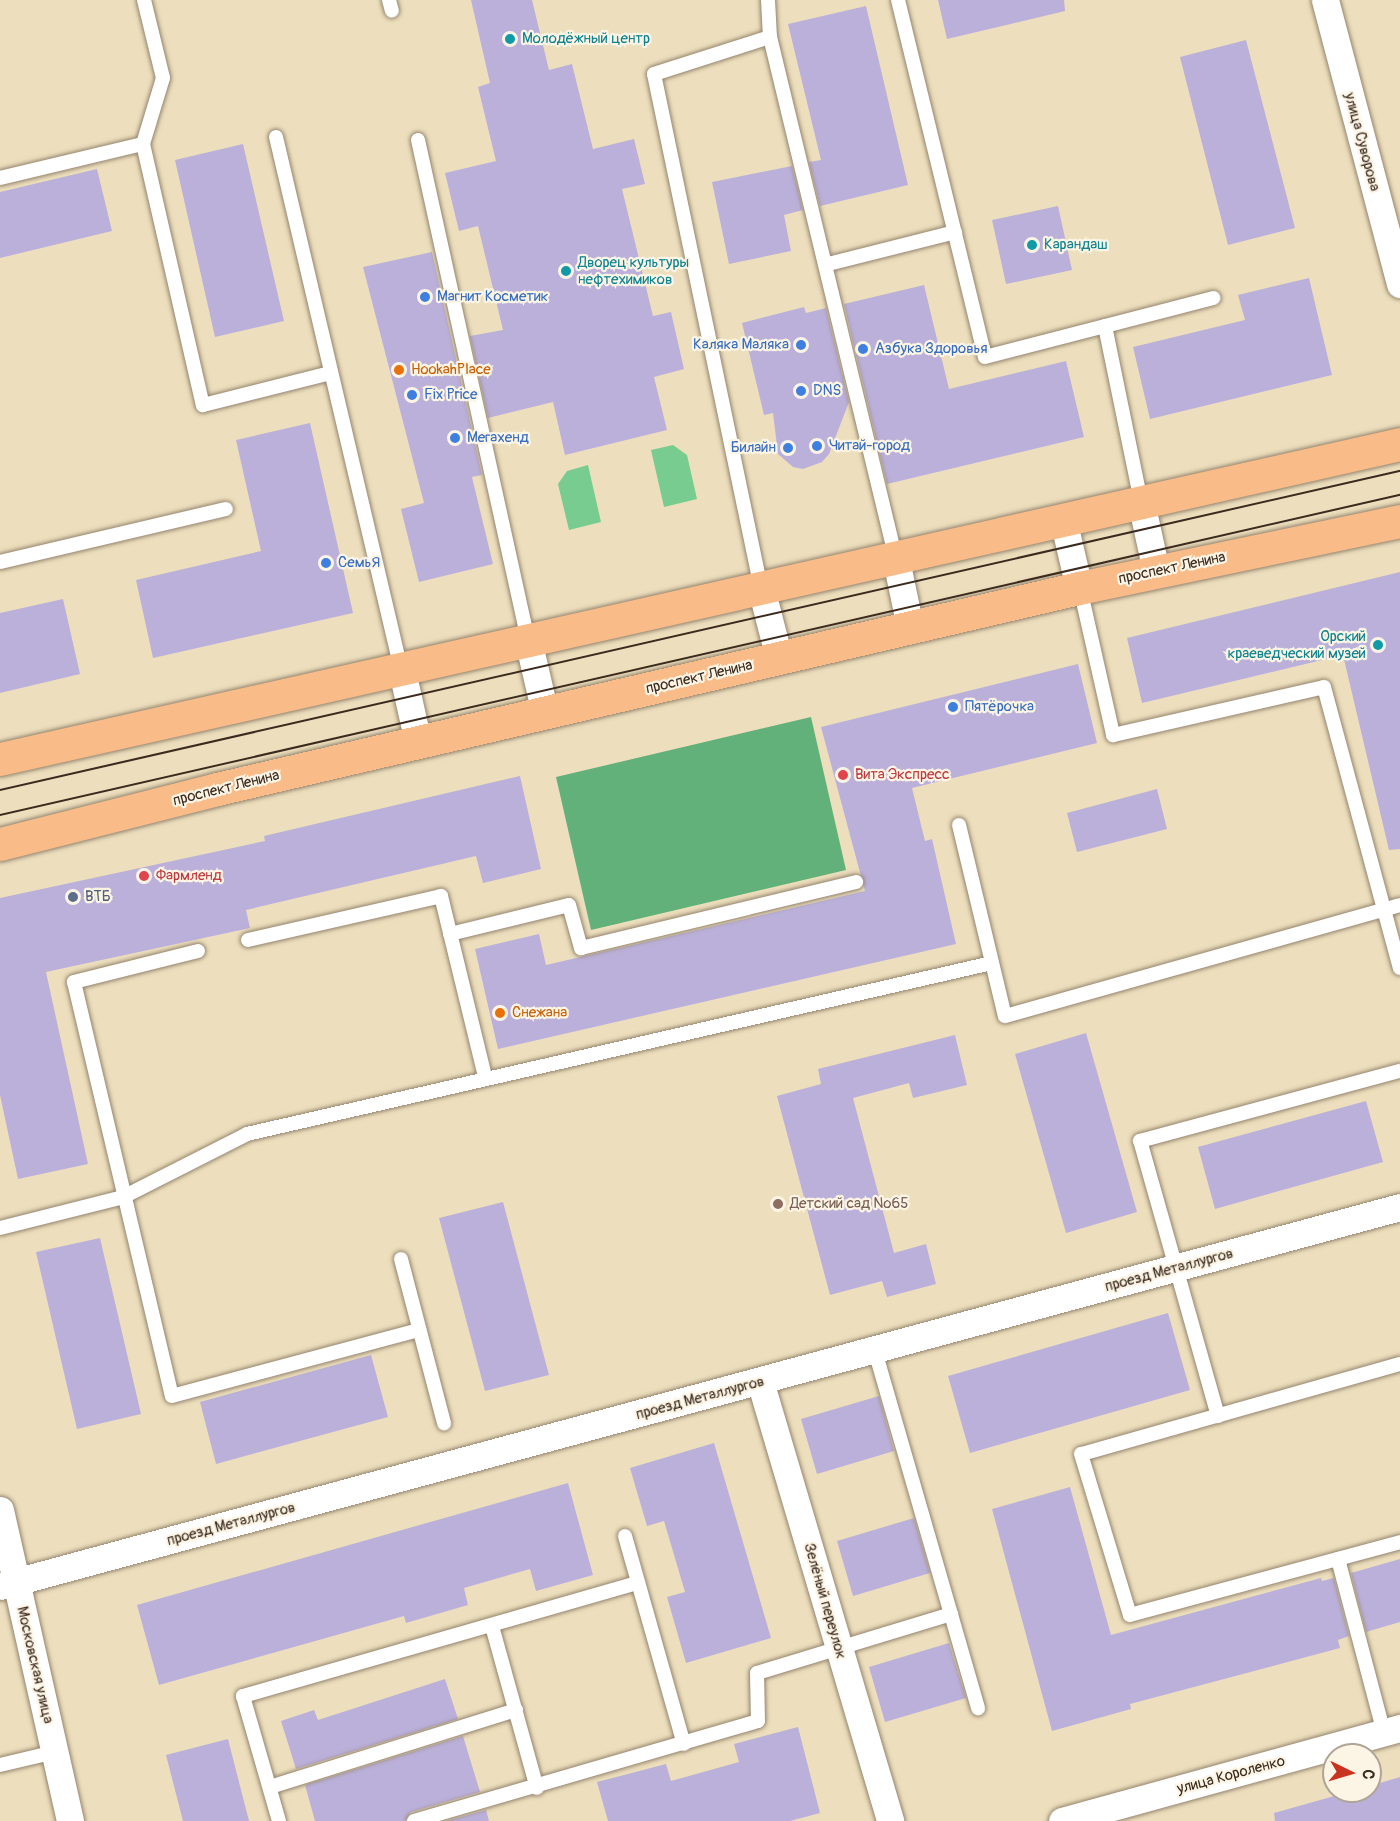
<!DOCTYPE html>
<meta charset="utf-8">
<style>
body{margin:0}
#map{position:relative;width:1400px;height:1821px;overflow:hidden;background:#eddfbd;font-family:Pangolin,sans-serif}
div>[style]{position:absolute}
.green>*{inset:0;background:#78cc90}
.forest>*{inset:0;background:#62b07a}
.building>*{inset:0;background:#bbb0da}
.roads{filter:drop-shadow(0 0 2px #94846e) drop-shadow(0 0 2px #94846e)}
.lane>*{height:14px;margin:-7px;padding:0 7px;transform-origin:7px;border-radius:7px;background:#fff}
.street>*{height:27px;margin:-13.5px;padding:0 13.5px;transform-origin:13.5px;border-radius:13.5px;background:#fff}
.primary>*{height:33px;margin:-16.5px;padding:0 16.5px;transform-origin:16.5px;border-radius:16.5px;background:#f9bc89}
.tram>*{height:1.5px;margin:-0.75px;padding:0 0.75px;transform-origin:0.75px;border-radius:0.75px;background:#3b2a1e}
.dots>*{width:16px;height:16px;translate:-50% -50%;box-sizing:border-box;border:3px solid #fcf5e5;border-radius:50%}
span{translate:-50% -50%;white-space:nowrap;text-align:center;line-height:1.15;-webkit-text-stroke:4.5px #fcf5e5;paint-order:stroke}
.culture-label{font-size:15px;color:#0d838f}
.left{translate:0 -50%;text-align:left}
.right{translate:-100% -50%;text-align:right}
.street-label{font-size:15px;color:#3b2a1e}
.shop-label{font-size:15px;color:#366cbe}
.food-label{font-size:15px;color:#c56008}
.health-label{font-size:15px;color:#be3a42}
.service-label{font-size:15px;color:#4e5e75}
.education-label{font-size:15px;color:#785e54}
.north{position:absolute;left:1322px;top:1743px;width:60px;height:60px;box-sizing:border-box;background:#fcf5e5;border:2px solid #afa495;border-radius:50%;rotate:95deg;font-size:16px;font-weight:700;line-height:24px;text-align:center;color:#3b2a1e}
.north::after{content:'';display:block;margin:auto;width:21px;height:27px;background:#c8321e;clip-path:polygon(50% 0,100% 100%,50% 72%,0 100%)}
</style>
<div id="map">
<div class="green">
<i style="clip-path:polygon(673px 445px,687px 455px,697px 499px,664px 507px,651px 450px)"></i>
<i style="clip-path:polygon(588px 465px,601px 522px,569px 530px,558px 484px,567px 471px)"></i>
</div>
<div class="forest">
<i style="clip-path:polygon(811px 717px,846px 870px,591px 930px,556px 777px)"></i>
</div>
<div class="building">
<i style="clip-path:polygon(471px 0,532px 0,549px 70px,572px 64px,593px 149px,634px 139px,645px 184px,622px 189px,653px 316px,671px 312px,684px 369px,654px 377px,667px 430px,565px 455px,553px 402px,488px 418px,470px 336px,503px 330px,478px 226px,459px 231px,445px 173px,496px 161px,478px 87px,490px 83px)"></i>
<i style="clip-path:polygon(938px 0,1064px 0,1065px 11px,947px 39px)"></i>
<i style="clip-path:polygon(866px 6px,908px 185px,820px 206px,809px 162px,821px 160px,788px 24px)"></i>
<i style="clip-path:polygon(1246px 40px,1295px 228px,1228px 245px,1180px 57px)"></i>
<i style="clip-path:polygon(243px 144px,284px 321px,215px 337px,175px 160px)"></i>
<i style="clip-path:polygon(792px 166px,803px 210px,784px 215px,791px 251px,729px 264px,712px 182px)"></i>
<i style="clip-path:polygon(97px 169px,112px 231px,0 258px,0 192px)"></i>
<i style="clip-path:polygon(1058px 206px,1072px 270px,1006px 284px,992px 220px)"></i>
<i style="clip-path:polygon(432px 252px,482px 475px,472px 477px,493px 564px,419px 582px,401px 509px,424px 503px,363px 267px)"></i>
<i style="clip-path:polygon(1309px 278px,1332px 375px,1150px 419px,1133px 347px,1245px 320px,1238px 295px)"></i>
<i style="clip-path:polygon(924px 285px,949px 389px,1066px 361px,1084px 437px,887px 484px,844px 304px)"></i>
<i style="clip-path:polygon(804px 307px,806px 313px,826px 308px,849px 402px,829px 454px,822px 462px,803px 469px,793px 467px,778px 454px,773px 413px,764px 415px,742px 323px)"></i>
<i style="clip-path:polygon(310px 423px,353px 613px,153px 658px,136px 580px,261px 551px,236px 440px)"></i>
<i style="clip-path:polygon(1400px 572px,1400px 849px,1389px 850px,1343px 655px,1142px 703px,1127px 638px)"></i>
<i style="clip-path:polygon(63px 599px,80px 674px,0 693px,0 613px)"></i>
<i style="clip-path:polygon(1078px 664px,1097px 743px,912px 788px,925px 841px,932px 839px,956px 944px,498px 1049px,475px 949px,539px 934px,546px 965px,865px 891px,821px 727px)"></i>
<i style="clip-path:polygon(520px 776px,541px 869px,483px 883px,476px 856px,246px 910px,250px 928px,46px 972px,88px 1164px,18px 1179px,0 1095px,0 898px,265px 841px,264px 836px)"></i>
<i style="clip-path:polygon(1157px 789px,1167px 829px,1077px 852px,1067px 813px)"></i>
<i style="clip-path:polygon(1086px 1033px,1137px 1212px,1066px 1233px,1015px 1054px)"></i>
<i style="clip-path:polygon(955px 1035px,967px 1085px,913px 1098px,909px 1083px,853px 1098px,894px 1253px,926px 1244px,936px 1284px,887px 1297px,882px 1281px,830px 1295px,777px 1096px,821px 1084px,818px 1069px)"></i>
<i style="clip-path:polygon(1366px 1101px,1383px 1162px,1215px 1209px,1198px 1147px)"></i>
<i style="clip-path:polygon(503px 1202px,549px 1375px,485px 1391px,439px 1218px)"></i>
<i style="clip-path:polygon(100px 1238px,141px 1414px,77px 1429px,36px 1252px)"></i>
<i style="clip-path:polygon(1168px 1313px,1190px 1390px,970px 1453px,948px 1376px)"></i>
<i style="clip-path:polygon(371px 1355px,388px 1417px,216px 1464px,200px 1402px)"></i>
<i style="clip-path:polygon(879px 1396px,894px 1451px,817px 1474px,801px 1419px)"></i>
<i style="clip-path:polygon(714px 1443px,771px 1638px,686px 1663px,667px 1597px,685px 1592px,664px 1521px,647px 1526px,630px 1468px)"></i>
<i style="clip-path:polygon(568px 1483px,593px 1575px,536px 1591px,530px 1569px,464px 1588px,468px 1605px,406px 1623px,404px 1616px,159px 1685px,137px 1605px)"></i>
<i style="clip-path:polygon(1070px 1487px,1111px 1635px,1321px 1578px,1322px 1581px,1334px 1578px,1349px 1636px,1338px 1640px,1340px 1648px,1130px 1704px,1131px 1709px,1052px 1731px,992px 1509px)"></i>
<i style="clip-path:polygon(914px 1518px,930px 1573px,853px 1596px,837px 1541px)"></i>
<i style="clip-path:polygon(1400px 1559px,1400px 1622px,1366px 1632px,1351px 1573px)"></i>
<i style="clip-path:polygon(949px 1643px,966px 1698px,885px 1722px,869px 1667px)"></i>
<i style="clip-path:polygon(445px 1679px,458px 1719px,296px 1769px,281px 1721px,314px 1710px,318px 1720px)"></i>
<i style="clip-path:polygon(798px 1727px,820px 1813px,790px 1821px,608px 1821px,597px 1782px,666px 1764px,671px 1781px,739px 1762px,734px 1744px)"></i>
<i style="clip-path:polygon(463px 1736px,480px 1792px,411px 1812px,405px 1821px,315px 1821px,305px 1785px)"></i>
<i style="clip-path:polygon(228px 1739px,249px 1821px,183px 1821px,166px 1755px)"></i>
<i style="clip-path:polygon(1400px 1777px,1400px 1821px,1275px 1821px,1274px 1813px,1352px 1791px,1370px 1791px,1370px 1786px)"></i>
<i style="clip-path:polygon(486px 1810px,489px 1821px,446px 1821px)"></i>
</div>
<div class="roads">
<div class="lane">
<i style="left:144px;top:0;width:80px;rotate:76.3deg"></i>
<i style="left:163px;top:78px;width:69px;rotate:106.9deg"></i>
<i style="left:143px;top:144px;width:268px;rotate:77.1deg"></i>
<i style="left:203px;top:405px;width:131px;rotate:-14.1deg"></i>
<i style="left:389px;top:0;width:11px;rotate:75deg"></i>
<i style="left:768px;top:0;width:37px;rotate:87deg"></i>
<i style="left:770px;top:37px;width:533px;rotate:76.43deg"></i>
<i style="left:898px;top:0;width:367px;rotate:76.3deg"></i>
<i style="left:985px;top:357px;width:236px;rotate:-14.5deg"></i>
<i style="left:276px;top:137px;width:546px;rotate:76.78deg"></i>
<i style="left:418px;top:140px;width:512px;rotate:77.59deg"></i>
<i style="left:0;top:178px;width:147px;rotate:-13.4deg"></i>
<i style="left:828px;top:264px;width:131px;rotate:-14.1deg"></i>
<i style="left:1105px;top:326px;width:180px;rotate:78.4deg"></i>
<i style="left:0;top:562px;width:232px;rotate:-13.2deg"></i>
<i style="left:761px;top:588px;width:525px;rotate:-101.76deg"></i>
<i style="left:654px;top:74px;width:122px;rotate:-17.7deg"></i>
<i style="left:1080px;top:588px;width:151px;rotate:77.3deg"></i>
<i style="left:1113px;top:735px;width:216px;rotate:-12.8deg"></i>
<i style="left:1324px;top:687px;width:291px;rotate:74.9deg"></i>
<i style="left:959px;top:825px;width:196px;rotate:76.5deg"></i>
<i style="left:1005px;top:1016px;width:410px;rotate:-15.7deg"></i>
<i style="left:450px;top:934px;width:122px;rotate:-13.7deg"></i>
<i style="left:569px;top:905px;width:45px;rotate:74.4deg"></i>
<i style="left:581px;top:948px;width:283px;rotate:-13.5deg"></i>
<i style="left:248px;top:940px;width:198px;rotate:-12.8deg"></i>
<i style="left:441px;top:896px;width:186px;rotate:76.3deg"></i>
<i style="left:198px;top:951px;width:128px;rotate:166deg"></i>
<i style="left:74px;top:982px;width:425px;rotate:76.7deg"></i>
<i style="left:172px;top:1396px;width:256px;rotate:-15deg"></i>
<i style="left:0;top:1228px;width:127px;rotate:-14.1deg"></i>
<i style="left:123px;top:1197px;width:139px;rotate:-26.9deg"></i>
<i style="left:247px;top:1134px;width:764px;rotate:-12.93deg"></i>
<i style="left:401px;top:1259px;width:170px;rotate:75.3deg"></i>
<i style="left:875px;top:1351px;width:372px;rotate:73.9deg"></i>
<i style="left:1400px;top:1364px;width:331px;rotate:164.2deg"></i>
<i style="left:1081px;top:1454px;width:168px;rotate:73.1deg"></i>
<i style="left:1130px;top:1615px;width:280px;rotate:-15.1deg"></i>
<i style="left:1218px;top:1416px;width:286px;rotate:-105.8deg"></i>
<i style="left:1140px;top:1141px;width:269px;rotate:-15.1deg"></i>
<i style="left:625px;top:1536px;width:216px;rotate:74.2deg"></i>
<i style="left:1338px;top:1559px;width:180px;rotate:75.2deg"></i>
<i style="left:492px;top:1626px;width:168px;rotate:74.5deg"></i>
<i style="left:0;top:1765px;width:57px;rotate:-13.3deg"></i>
<i style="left:270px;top:1787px;width:258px;rotate:-17.4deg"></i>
<i style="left:279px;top:1821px;width:130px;rotate:-106.1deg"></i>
<i style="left:243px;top:1696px;width:411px;rotate:-16deg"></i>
<i style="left:414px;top:1821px;width:358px;rotate:-16.2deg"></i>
<i style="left:758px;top:1721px;width:48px;rotate:-91.2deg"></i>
<i style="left:757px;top:1673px;width:203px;rotate:-16.9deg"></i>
</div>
<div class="street">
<i style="left:1325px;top:0;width:294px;rotate:75.2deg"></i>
<i style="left:1141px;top:502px;width:71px;rotate:77.7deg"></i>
<i style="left:1063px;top:519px;width:71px;rotate:76.9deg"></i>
<i style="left:895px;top:555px;width:74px;rotate:78.2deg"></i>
<i style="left:761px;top:588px;width:72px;rotate:75.6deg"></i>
<i style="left:528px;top:640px;width:75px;rotate:76.9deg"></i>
<i style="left:402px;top:671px;width:73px;rotate:77.3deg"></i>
<i style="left:760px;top:1381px;width:459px;rotate:73.5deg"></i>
<i style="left:0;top:1510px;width:319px;rotate:77.3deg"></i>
<i style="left:0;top:1586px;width:1450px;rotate:-15.15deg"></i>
<i style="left:1062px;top:1821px;width:351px;rotate:-15.4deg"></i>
</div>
<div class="primary">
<i style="left:0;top:759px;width:1435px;rotate:-12.68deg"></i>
<i style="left:0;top:844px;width:224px;rotate:-14.2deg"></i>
<i style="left:217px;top:789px;width:885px;rotate:-13.13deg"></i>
<i style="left:1079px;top:588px;width:328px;rotate:-11.8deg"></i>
</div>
</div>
<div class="tram">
<i style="left:0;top:790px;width:1436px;rotate:-12.84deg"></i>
<i style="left:0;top:815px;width:1436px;rotate:-12.88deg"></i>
</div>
<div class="dots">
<i style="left:510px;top:39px;background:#0f9aa8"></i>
<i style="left:1032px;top:245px;background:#0f9aa8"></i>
<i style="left:566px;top:271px;background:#0f9aa8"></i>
<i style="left:425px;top:297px;background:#3f7fe0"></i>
<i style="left:801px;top:345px;background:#3f7fe0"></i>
<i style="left:863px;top:349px;background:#3f7fe0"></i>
<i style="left:399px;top:370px;background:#e8710a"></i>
<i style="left:801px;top:391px;background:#3f7fe0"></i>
<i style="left:412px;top:395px;background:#3f7fe0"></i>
<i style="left:455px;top:438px;background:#3f7fe0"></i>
<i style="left:817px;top:446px;background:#3f7fe0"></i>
<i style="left:788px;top:448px;background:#3f7fe0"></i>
<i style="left:326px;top:563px;background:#3f7fe0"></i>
<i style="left:1378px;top:645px;background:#0f9aa8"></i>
<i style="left:953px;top:707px;background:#3f7fe0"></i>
<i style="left:843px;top:775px;background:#e0444e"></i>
<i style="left:144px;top:876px;background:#e0444e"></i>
<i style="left:73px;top:897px;background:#5c6f8a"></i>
<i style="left:500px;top:1013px;background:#e8710a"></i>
<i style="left:778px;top:1204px;background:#8d6e63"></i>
</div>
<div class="culture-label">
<span class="left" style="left:522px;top:39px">Молодёжный центр</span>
<span class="left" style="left:1044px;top:245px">Карандаш</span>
<span class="left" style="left:578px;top:271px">Дворец культуры<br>нефтехимиков</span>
<span class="right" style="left:1366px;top:645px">Орский<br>краеведческий музей</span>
</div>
<div class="street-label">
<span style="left:1362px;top:142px;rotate:75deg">улица Суворова</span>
<span style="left:1172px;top:568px;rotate:-12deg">проспект Ленина</span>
<span style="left:699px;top:677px;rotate:-13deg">проспект Ленина</span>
<span style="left:226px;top:788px;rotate:-14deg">проспект Ленина</span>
<span style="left:1169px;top:1270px;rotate:-15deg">проезд Металлургов</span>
<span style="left:700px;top:1398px;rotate:-15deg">проезд Металлургов</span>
<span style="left:231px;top:1524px;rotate:-15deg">проезд Металлургов</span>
<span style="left:825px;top:1601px;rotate:74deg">Зелёный переулок</span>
<span style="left:35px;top:1665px;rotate:77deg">Московская улица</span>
<span style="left:1231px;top:1775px;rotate:-15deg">улица Короленко</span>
</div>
<div class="shop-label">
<span class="left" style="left:437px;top:297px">Магнит Косметик</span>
<span class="right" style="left:789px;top:345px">Каляка Маляка</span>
<span class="left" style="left:875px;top:349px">Азбука Здоровья</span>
<span class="left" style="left:813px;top:391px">DNS</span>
<span class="left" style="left:424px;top:395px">Fix Price</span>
<span class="left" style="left:467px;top:438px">Мегахенд</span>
<span class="left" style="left:829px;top:446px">Читай-город</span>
<span class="right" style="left:776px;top:448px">Билайн</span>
<span class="left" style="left:338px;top:563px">СемьЯ</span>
<span class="left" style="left:965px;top:707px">Пятёрочка</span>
</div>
<div class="food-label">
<span class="left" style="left:411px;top:370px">HookahPlace</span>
<span class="left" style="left:512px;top:1013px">Снежана</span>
</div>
<div class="health-label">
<span class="left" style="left:855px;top:775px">Вита Экспресс</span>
<span class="left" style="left:156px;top:876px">Фармленд</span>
</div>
<div class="service-label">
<span class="left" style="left:85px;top:897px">ВТБ</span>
</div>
<div class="education-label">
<span class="left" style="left:790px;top:1204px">Детский сад №65</span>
</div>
<div class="north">С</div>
</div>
